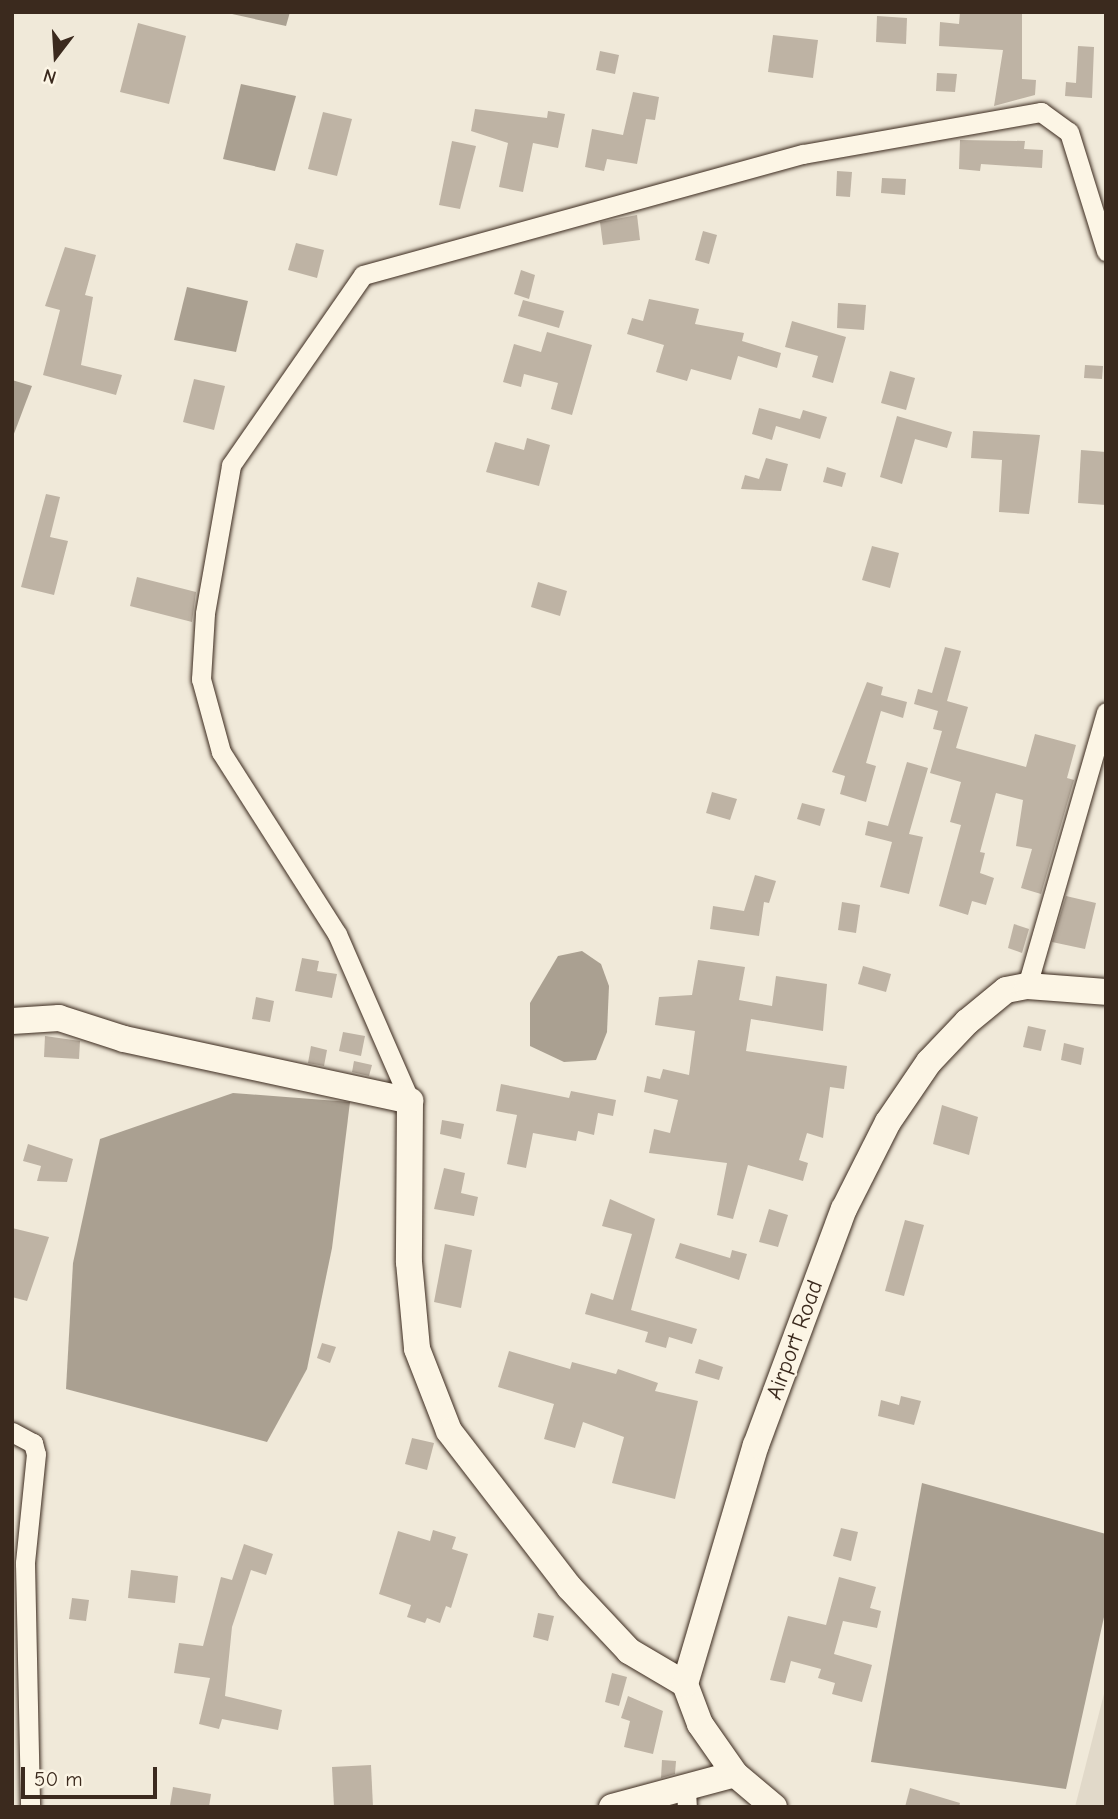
<!DOCTYPE html>
<style>
body{margin:0}
#map{position:relative;width:1118px;height:1819px;overflow:hidden;background:#f0e9d9;font-family:"Comic Neue",sans-serif}
div>[style]{position:absolute}
.built>*{inset:0;background:#e1d9c9}
.water>*{inset:0;background:#aaa091}
.building>*{inset:0;background:#beb3a4}
.roads{filter:drop-shadow(0 0 2px #3b2a1e) drop-shadow(0 0 2px #3b2a1e)}
.minor>*{height:19px;margin:-9.5px;padding:0 9.5px;transform-origin:9.5px;border-radius:9.5px;background:#fcf5e5}
.secondary>*{height:26px;margin:-13px;padding:0 13px;transform-origin:13px;border-radius:13px;background:#fcf5e5}
span{translate:-50% -50%;white-space:nowrap;text-align:center;line-height:1.15;-webkit-text-stroke:5px #fcf5e5;paint-order:stroke}
.street-label{font-size:23px;color:#3b2a1e}
.frame{position:absolute;inset:0;border:14px solid #3b2a1e;pointer-events:none}
.north{position:absolute;left:21px;top:21px;width:70px;height:70px;-webkit-text-stroke:5px #fcf5e5;paint-order:stroke;rotate:197deg;font-size:19px;font-weight:700;line-height:28px;text-align:center;color:#3b2a1e}
.north::after{content:'';display:block;margin:auto;width:24px;height:32px;background:#3b2a1e;clip-path:polygon(50% 0,100% 100%,50% 72%,0 100%)}
.scale{position:absolute;left:21px;top:1767px;width:136px;height:32px;box-sizing:border-box;border:4px solid #3b2a1e;border-top:0;padding-left:9px;font-size:21px;line-height:24px;white-space:nowrap;color:#3b2a1e;-webkit-text-stroke:5px #fcf5e5;paint-order:stroke}
</style>
<div id="map">
<div class="built">
<i style="clip-path:polygon(1106px 1686px,1106px 1807px,1075px 1807px)"></i>
</div>
<div class="water">
<i style="clip-path:polygon(223px 12px,290px 12px,286px 26px)"></i>
<i style="clip-path:polygon(241px 84px,296px 96px,275px 171px,223px 159px)"></i>
<i style="clip-path:polygon(187px 287px,248px 301px,236px 352px,174px 340px)"></i>
<i style="clip-path:polygon(12px 380px,32px 386px,12px 439px)"></i>
<i style="clip-path:polygon(582px 951px,601px 964px,609px 986px,607px 1032px,596px 1060px,564px 1062px,530px 1046px,530px 1003px,558px 956px)"></i>
<i style="clip-path:polygon(233px 1093px,350px 1102px,332px 1248px,307px 1369px,267px 1442px,66px 1389px,73px 1263px,100px 1139px)"></i>
<i style="clip-path:polygon(922px 1483px,1106px 1534px,1106px 1608px,1066px 1789px,871px 1762px)"></i>
</div>
<div class="building">
<i style="clip-path:polygon(960px 12px,1022px 12px,1022px 79px,1036px 80px,1035px 95px,994px 106px,1003px 50px,939px 46px,940px 22px,959px 24px)"></i>
<i style="clip-path:polygon(877px 16px,907px 18px,906px 44px,876px 42px)"></i>
<i style="clip-path:polygon(138px 23px,186px 36px,169px 104px,120px 92px)"></i>
<i style="clip-path:polygon(773px 35px,818px 40px,813px 78px,768px 72px)"></i>
<i style="clip-path:polygon(1078px 46px,1094px 47px,1092px 98px,1065px 96px,1066px 82px,1076px 83px)"></i>
<i style="clip-path:polygon(600px 51px,619px 55px,615px 74px,596px 70px)"></i>
<i style="clip-path:polygon(937px 73px,957px 74px,955px 92px,936px 91px)"></i>
<i style="clip-path:polygon(633px 92px,659px 97px,655px 120px,646px 119px,637px 164px,607px 159px,604px 171px,585px 167px,592px 129px,623px 135px)"></i>
<i style="clip-path:polygon(475px 109px,547px 118px,548px 111px,565px 114px,558px 148px,533px 143px,523px 192px,499px 187px,508px 143px,471px 131px)"></i>
<i style="clip-path:polygon(323px 112px,352px 119px,337px 176px,308px 169px)"></i>
<i style="clip-path:polygon(960px 140px,1025px 141px,1024px 149px,1043px 150px,1042px 168px,981px 164px,980px 171px,959px 169px)"></i>
<i style="clip-path:polygon(452px 141px,476px 146px,460px 209px,439px 205px)"></i>
<i style="clip-path:polygon(837px 171px,852px 172px,850px 197px,836px 196px)"></i>
<i style="clip-path:polygon(882px 178px,906px 179px,905px 195px,881px 193px)"></i>
<i style="clip-path:polygon(637px 215px,640px 240px,603px 245px,600px 222px)"></i>
<i style="clip-path:polygon(703px 231px,717px 235px,709px 264px,695px 260px)"></i>
<i style="clip-path:polygon(296px 243px,324px 250px,317px 278px,288px 270px)"></i>
<i style="clip-path:polygon(65px 247px,96px 255px,85px 295px,93px 297px,81px 365px,122px 375px,116px 395px,43px 375px,60px 310px,45px 306px)"></i>
<i style="clip-path:polygon(521px 270px,535px 275px,529px 299px,514px 294px)"></i>
<i style="clip-path:polygon(649px 299px,699px 309px,695px 324px,744px 333px,742px 341px,781px 353px,777px 368px,738px 356px,731px 380px,691px 369px,687px 381px,656px 372px,664px 345px,627px 334px,632px 318px,643px 321px)"></i>
<i style="clip-path:polygon(523px 300px,564px 311px,559px 328px,518px 316px)"></i>
<i style="clip-path:polygon(838px 303px,866px 305px,864px 330px,837px 328px)"></i>
<i style="clip-path:polygon(792px 321px,846px 337px,833px 383px,812px 377px,818px 356px,785px 347px)"></i>
<i style="clip-path:polygon(547px 332px,592px 345px,572px 415px,551px 409px,558px 383px,524px 374px,521px 387px,503px 382px,514px 344px,541px 352px)"></i>
<i style="clip-path:polygon(1085px 365px,1103px 366px,1102px 379px,1084px 378px)"></i>
<i style="clip-path:polygon(890px 371px,915px 378px,906px 410px,881px 403px)"></i>
<i style="clip-path:polygon(194px 379px,225px 386px,214px 430px,183px 422px)"></i>
<i style="clip-path:polygon(759px 408px,800px 419px,803px 410px,827px 417px,820px 439px,776px 426px,772px 440px,752px 434px)"></i>
<i style="clip-path:polygon(897px 416px,952px 432px,947px 448px,915px 439px,902px 484px,880px 477px)"></i>
<i style="clip-path:polygon(973px 431px,1040px 435px,1029px 514px,999px 512px,1002px 460px,971px 458px)"></i>
<i style="clip-path:polygon(527px 438px,550px 445px,539px 486px,486px 472px,495px 442px,524px 450px)"></i>
<i style="clip-path:polygon(1081px 450px,1106px 452px,1106px 505px,1078px 503px)"></i>
<i style="clip-path:polygon(766px 458px,788px 464px,781px 491px,741px 489px,745px 475px,759px 479px)"></i>
<i style="clip-path:polygon(827px 467px,846px 473px,842px 487px,823px 482px)"></i>
<i style="clip-path:polygon(46px 494px,60px 497px,50px 537px,68px 541px,54px 595px,21px 587px)"></i>
<i style="clip-path:polygon(872px 546px,899px 553px,890px 588px,862px 580px)"></i>
<i style="clip-path:polygon(137px 577px,196px 592px,192px 622px,130px 606px)"></i>
<i style="clip-path:polygon(538px 582px,567px 591px,560px 616px,531px 607px)"></i>
<i style="clip-path:polygon(945px 647px,961px 651px,947px 701px,968px 707px,956px 748px,1026px 767px,1035px 734px,1076px 745px,1067px 778px,1074px 780px,1041px 894px,1021px 888px,1032px 849px,1016px 846px,1023px 800px,996px 793px,980px 852px,985px 853px,980px 873px,994px 878px,986px 905px,972px 901px,968px 915px,939px 906px,961px 825px,950px 822px,961px 782px,930px 773px,942px 731px,933px 729px,938px 711px,914px 704px,918px 689px,932px 693px)"></i>
<i style="clip-path:polygon(867px 682px,883px 687px,881px 695px,907px 702px,903px 718px,881px 711px,866px 763px,876px 766px,866px 802px,840px 794px,845px 776px,832px 772px)"></i>
<i style="clip-path:polygon(907px 762px,928px 768px,909px 834px,923px 837px,909px 894px,880px 887px,892px 842px,865px 835px,868px 821px,888px 826px)"></i>
<i style="clip-path:polygon(712px 792px,737px 799px,730px 820px,706px 813px)"></i>
<i style="clip-path:polygon(802px 803px,825px 809px,820px 826px,797px 819px)"></i>
<i style="clip-path:polygon(755px 875px,776px 881px,769px 903px,764px 902px,759px 936px,710px 929px,713px 906px,744px 911px)"></i>
<i style="clip-path:polygon(1066px 896px,1096px 903px,1085px 949px,1052px 942px)"></i>
<i style="clip-path:polygon(842px 902px,860px 905px,856px 933px,838px 930px)"></i>
<i style="clip-path:polygon(1014px 924px,1029px 929px,1022px 953px,1008px 948px)"></i>
<i style="clip-path:polygon(302px 958px,319px 961px,317px 971px,337px 974px,332px 998px,295px 991px)"></i>
<i style="clip-path:polygon(698px 960px,745px 967px,739px 1000px,772px 1006px,776px 976px,827px 984px,823px 1031px,751px 1019px,746px 1051px,847px 1066px,844px 1089px,830px 1087px,823px 1138px,807px 1133px,799px 1160px,808px 1163px,803px 1181px,748px 1165px,733px 1219px,717px 1215px,727px 1163px,649px 1153px,654px 1129px,670px 1133px,678px 1100px,644px 1092px,647px 1076px,660px 1079px,663px 1069px,689px 1075px,695px 1031px,655px 1025px,659px 997px,692px 995px)"></i>
<i style="clip-path:polygon(863px 966px,891px 974px,886px 992px,858px 984px)"></i>
<i style="clip-path:polygon(256px 997px,274px 1001px,270px 1022px,252px 1019px)"></i>
<i style="clip-path:polygon(1028px 1026px,1046px 1030px,1041px 1051px,1023px 1047px)"></i>
<i style="clip-path:polygon(343px 1032px,365px 1036px,361px 1056px,339px 1051px)"></i>
<i style="clip-path:polygon(45px 1036px,80px 1041px,79px 1059px,44px 1057px)"></i>
<i style="clip-path:polygon(1064px 1043px,1084px 1048px,1081px 1065px,1061px 1060px)"></i>
<i style="clip-path:polygon(311px 1046px,327px 1050px,324px 1066px,308px 1063px)"></i>
<i style="clip-path:polygon(354px 1061px,372px 1065px,369px 1076px,352px 1072px)"></i>
<i style="clip-path:polygon(501px 1084px,569px 1098px,571px 1091px,616px 1100px,613px 1116px,598px 1113px,594px 1135px,578px 1131px,576px 1141px,533px 1133px,526px 1168px,507px 1164px,517px 1115px,496px 1111px)"></i>
<i style="clip-path:polygon(942px 1105px,978px 1117px,969px 1155px,933px 1144px)"></i>
<i style="clip-path:polygon(442px 1120px,464px 1124px,461px 1139px,440px 1134px)"></i>
<i style="clip-path:polygon(28px 1144px,73px 1159px,67px 1182px,37px 1181px,41px 1166px,23px 1161px)"></i>
<i style="clip-path:polygon(444px 1168px,465px 1173px,461px 1193px,478px 1197px,474px 1216px,434px 1209px)"></i>
<i style="clip-path:polygon(610px 1199px,655px 1219px,631px 1310px,697px 1329px,692px 1344px,669px 1337px,666px 1348px,645px 1342px,648px 1332px,585px 1314px,591px 1293px,613px 1300px,632px 1234px,602px 1226px)"></i>
<i style="clip-path:polygon(769px 1209px,788px 1215px,778px 1247px,759px 1242px)"></i>
<i style="clip-path:polygon(905px 1220px,924px 1225px,904px 1296px,885px 1291px)"></i>
<i style="clip-path:polygon(12px 1228px,49px 1237px,27px 1301px,12px 1297px)"></i>
<i style="clip-path:polygon(680px 1243px,730px 1258px,732px 1250px,747px 1254px,739px 1280px,675px 1258px)"></i>
<i style="clip-path:polygon(445px 1244px,472px 1250px,461px 1308px,434px 1302px)"></i>
<i style="clip-path:polygon(322px 1343px,336px 1347px,330px 1363px,317px 1358px)"></i>
<i style="clip-path:polygon(509px 1351px,570px 1369px,572px 1362px,616px 1374px,618px 1369px,658px 1383px,655px 1391px,698px 1401px,675px 1499px,612px 1483px,624px 1437px,583px 1422px,575px 1448px,544px 1439px,554px 1404px,498px 1387px)"></i>
<i style="clip-path:polygon(699px 1359px,723px 1367px,719px 1380px,695px 1373px)"></i>
<i style="clip-path:polygon(901px 1396px,921px 1401px,914px 1425px,878px 1416px,881px 1400px,899px 1405px)"></i>
<i style="clip-path:polygon(412px 1438px,434px 1443px,427px 1470px,405px 1464px)"></i>
<i style="clip-path:polygon(841px 1528px,858px 1532px,851px 1561px,833px 1556px)"></i>
<i style="clip-path:polygon(433px 1530px,456px 1537px,452px 1549px,468px 1554px,451px 1608px,446px 1606px,440px 1623px,427px 1618px,425px 1623px,407px 1617px,411px 1605px,379px 1594px,398px 1531px,430px 1541px)"></i>
<i style="clip-path:polygon(244px 1544px,273px 1554px,266px 1575px,251px 1570px,232px 1627px,225px 1696px,282px 1710px,278px 1730px,222px 1719px,219px 1729px,199px 1724px,210px 1678px,174px 1673px,179px 1643px,203px 1646px,221px 1577px,232px 1580px)"></i>
<i style="clip-path:polygon(131px 1570px,178px 1576px,175px 1603px,128px 1598px)"></i>
<i style="clip-path:polygon(839px 1577px,876px 1587px,870px 1608px,881px 1611px,877px 1628px,843px 1621px,834px 1654px,872px 1665px,862px 1702px,832px 1694px,835px 1683px,818px 1678px,821px 1669px,791px 1661px,785px 1683px,770px 1680px,788px 1616px,826px 1625px)"></i>
<i style="clip-path:polygon(72px 1598px,89px 1600px,86px 1621px,69px 1619px)"></i>
<i style="clip-path:polygon(538px 1613px,554px 1616px,548px 1641px,533px 1637px)"></i>
<i style="clip-path:polygon(612px 1673px,627px 1677px,619px 1706px,605px 1702px)"></i>
<i style="clip-path:polygon(628px 1696px,663px 1711px,653px 1754px,624px 1747px,630px 1721px,621px 1718px)"></i>
<i style="clip-path:polygon(662px 1760px,676px 1761px,675px 1774px,661px 1778px)"></i>
<i style="clip-path:polygon(371px 1765px,373px 1807px,334px 1807px,332px 1767px)"></i>
<i style="clip-path:polygon(173px 1787px,211px 1794px,209px 1807px,170px 1805px)"></i>
<i style="clip-path:polygon(910px 1788px,960px 1803px,959px 1807px,905px 1807px)"></i>
</div>
<div class="roads">
<div class="minor">
<i style="left:1027px;top:986px;width:285px;rotate:-73.9deg"></i>
<i style="left:410px;top:1101px;width:182px;rotate:-113.6deg"></i>
<i style="left:337px;top:934px;width:216px;rotate:-122.5deg"></i>
<i style="left:221px;top:752px;width:76px;rotate:-105.3deg"></i>
<i style="left:201px;top:679px;width:66px;rotate:-86.5deg"></i>
<i style="left:205px;top:613px;width:150px;rotate:-80deg"></i>
<i style="left:231px;top:465px;width:231px;rotate:-55.2deg"></i>
<i style="left:363px;top:275px;width:456px;rotate:-15.4deg"></i>
<i style="left:803px;top:154px;width:242px;rotate:-10deg"></i>
<i style="left:1041px;top:112px;width:34px;rotate:36deg"></i>
<i style="left:1069px;top:132px;width:125px;rotate:72.7deg"></i>
<i style="left:12px;top:1432px;width:24px;rotate:28deg"></i>
<i style="left:33px;top:1443px;width:11px;rotate:75deg"></i>
<i style="left:36px;top:1454px;width:110px;rotate:95.8deg"></i>
<i style="left:25px;top:1563px;width:244px;rotate:88.8deg"></i>
<i style="left:686px;top:1790px;width:17px;rotate:87deg"></i>
</div>
<div class="secondary">
<i style="left:12px;top:1021px;width:47px;rotate:-3.7deg"></i>
<i style="left:59px;top:1018px;width:68px;rotate:17.9deg"></i>
<i style="left:124px;top:1039px;width:293px;rotate:12.2deg"></i>
<i style="left:410px;top:1101px;width:161px;rotate:90.4deg"></i>
<i style="left:409px;top:1262px;width:87px;rotate:84.7deg"></i>
<i style="left:417px;top:1349px;width:88px;rotate:68.7deg"></i>
<i style="left:449px;top:1431px;width:197px;rotate:52.4deg"></i>
<i style="left:569px;top:1587px;width:88px;rotate:46.8deg"></i>
<i style="left:629px;top:1651px;width:65px;rotate:30.5deg"></i>
<i style="left:612px;top:1807px;width:127px;rotate:-15deg"></i>
<i style="left:774px;top:1807px;width:51px;rotate:-139.8deg"></i>
<i style="left:735px;top:1774px;width:61px;rotate:-125deg"></i>
<i style="left:700px;top:1724px;width:43px;rotate:-110.6deg"></i>
<i style="left:685px;top:1684px;width:249px;rotate:-73.5deg"></i>
<i style="left:756px;top:1445px;width:252px;rotate:-69.6deg"></i>
<i style="left:844px;top:1209px;width:97px;rotate:-63.2deg"></i>
<i style="left:888px;top:1122px;width:73px;rotate:-55.7deg"></i>
<i style="left:929px;top:1062px;width:55px;rotate:-46.5deg"></i>
<i style="left:967px;top:1022px;width:50px;rotate:-39.4deg"></i>
<i style="left:1006px;top:990px;width:21px;rotate:-11deg"></i>
<i style="left:1027px;top:986px;width:79px;rotate:4.3deg"></i>
</div>
</div>
<div class="street-label">
<span style="left:795px;top:1340px;rotate:-70deg">Airport Road</span>
</div>
<div class="frame"></div>
<div class="north">N</div>
<div class="scale">50 m</div>
</div>
